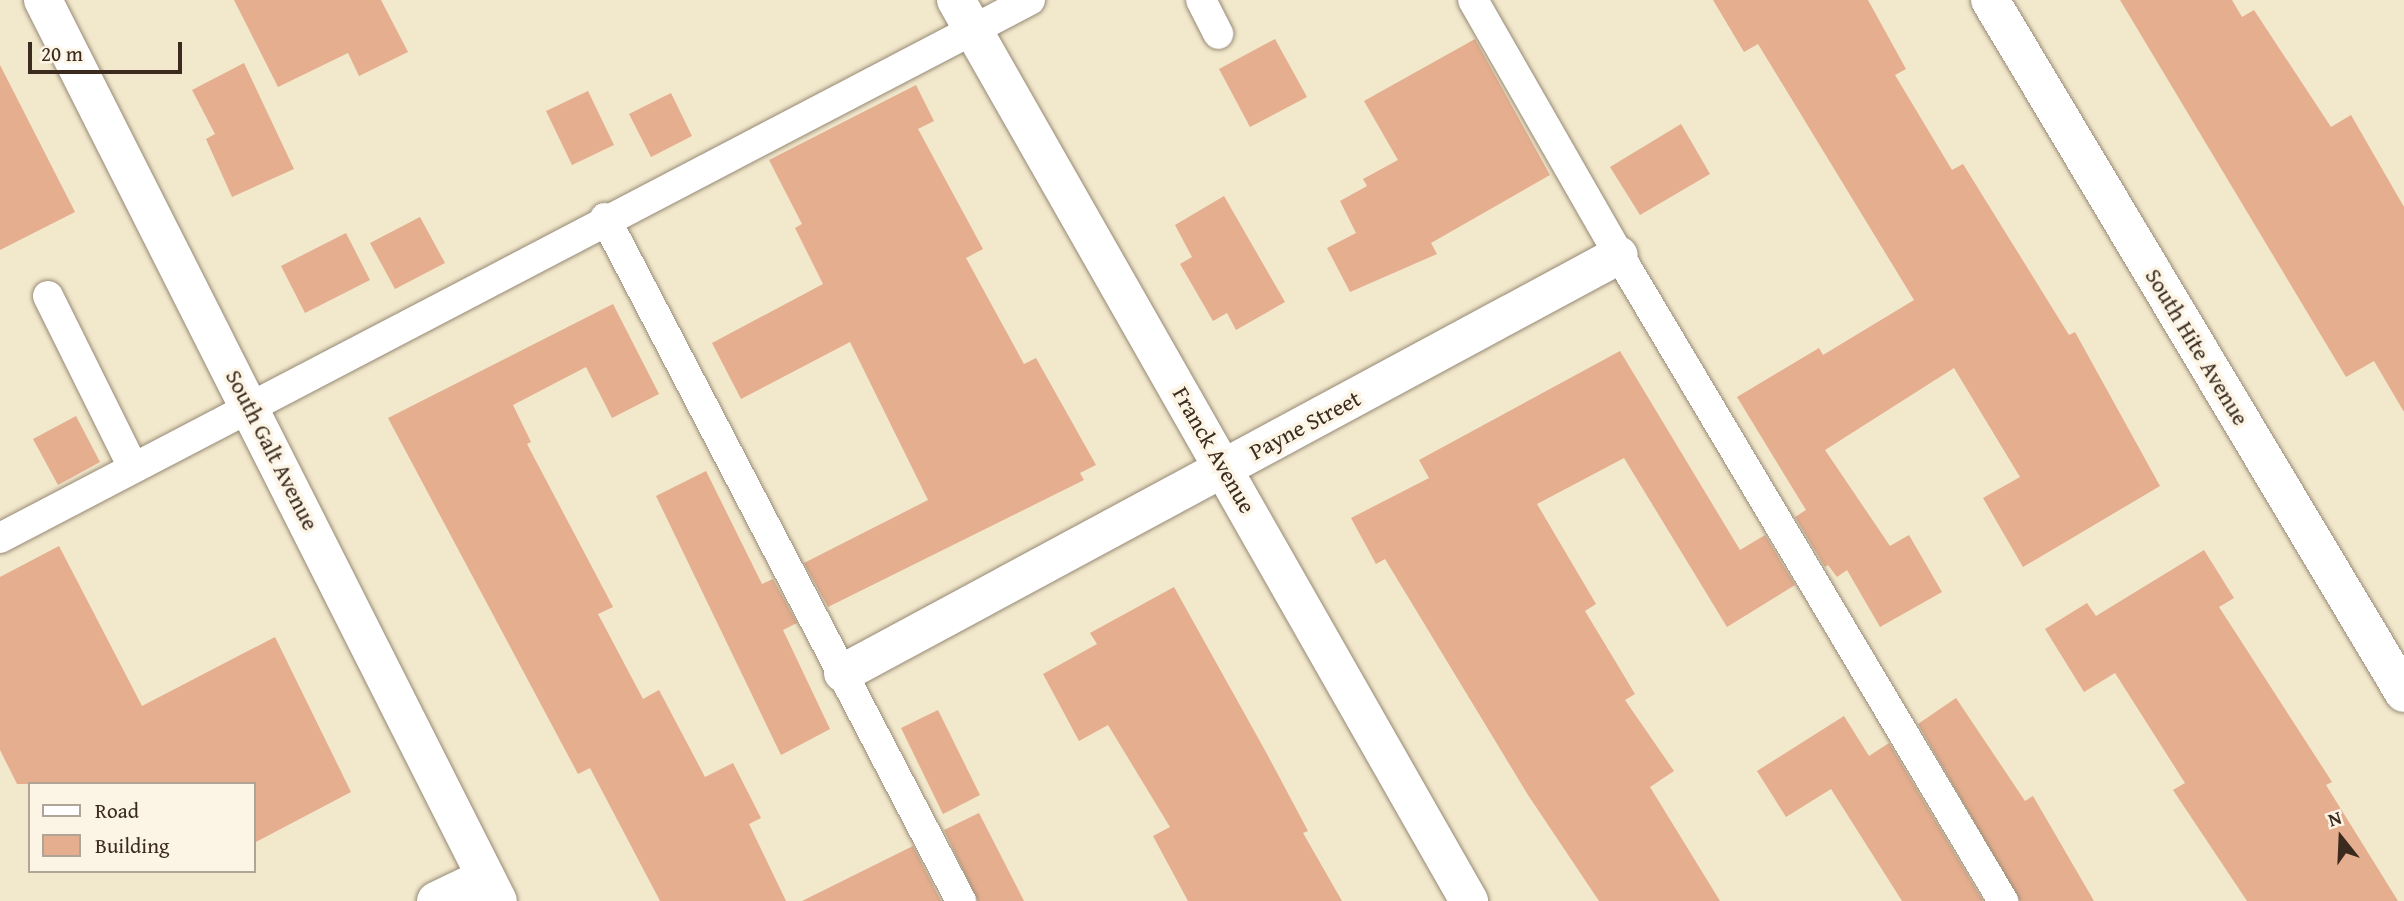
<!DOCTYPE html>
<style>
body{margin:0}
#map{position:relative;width:2404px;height:901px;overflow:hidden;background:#f2e8cc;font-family:"Gentium Book Plus",serif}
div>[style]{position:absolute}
.building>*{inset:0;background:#e4ae8f}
.roads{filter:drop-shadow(0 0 2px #968975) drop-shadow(0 0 2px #968975)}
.lane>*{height:30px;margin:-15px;padding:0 15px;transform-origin:15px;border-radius:15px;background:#fff}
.street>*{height:38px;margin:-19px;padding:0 19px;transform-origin:19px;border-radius:19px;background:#fff}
span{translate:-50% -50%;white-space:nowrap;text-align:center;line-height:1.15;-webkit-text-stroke:7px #fcf5e5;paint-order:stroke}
.street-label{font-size:23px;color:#3b2a1e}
.legend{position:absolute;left:28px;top:782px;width:228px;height:91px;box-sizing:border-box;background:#fcf5e5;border:2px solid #afa495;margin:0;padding:9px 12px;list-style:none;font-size:21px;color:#3b2a1e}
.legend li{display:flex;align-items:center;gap:14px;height:35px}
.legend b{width:35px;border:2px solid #afa495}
.north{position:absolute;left:2306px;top:803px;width:70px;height:70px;-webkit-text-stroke:5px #fcf5e5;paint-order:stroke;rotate:342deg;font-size:19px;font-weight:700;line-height:28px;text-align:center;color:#3b2a1e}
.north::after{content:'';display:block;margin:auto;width:24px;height:32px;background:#3b2a1e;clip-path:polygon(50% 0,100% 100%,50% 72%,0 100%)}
.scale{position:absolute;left:28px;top:42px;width:154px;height:32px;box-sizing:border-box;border:4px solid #3b2a1e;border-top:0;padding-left:9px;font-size:21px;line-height:24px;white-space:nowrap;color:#3b2a1e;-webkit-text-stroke:5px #fcf5e5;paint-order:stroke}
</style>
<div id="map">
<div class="building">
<i style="clip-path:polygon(234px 0,381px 0,408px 52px,359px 76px,348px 53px,278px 87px)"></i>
<i style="clip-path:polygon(1713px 0,1868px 0,1906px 69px,1895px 75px,1952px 170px,1963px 164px,2069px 335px,2075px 332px,2160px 486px,2023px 567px,1983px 498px,2020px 477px,1954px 368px,1825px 450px,1890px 546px,1909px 535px,1942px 592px,1880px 627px,1847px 570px,1837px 577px,1828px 565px,1825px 567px,1795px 517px,1806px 510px,1737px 397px,1819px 348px,1823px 355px,1914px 300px,1758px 44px,1744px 52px)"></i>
<i style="clip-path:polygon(2120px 0,2232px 0,2242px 17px,2254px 10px,2331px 127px,2351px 115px,2404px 207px,2404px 412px,2374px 361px,2346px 377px)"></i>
<i style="clip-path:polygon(1275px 39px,1307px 97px,1250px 127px,1219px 69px)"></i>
<i style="clip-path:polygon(1475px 39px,1550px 175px,1431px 243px,1437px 254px,1350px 292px,1327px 248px,1356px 233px,1340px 201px,1367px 186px,1363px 179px,1398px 160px,1364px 101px)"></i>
<i style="clip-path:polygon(244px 63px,294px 169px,232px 197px,206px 139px,215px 134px,192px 90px)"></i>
<i style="clip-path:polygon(0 65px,75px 212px,0 250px)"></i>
<i style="clip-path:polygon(916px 85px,934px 121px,918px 129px,983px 249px,966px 258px,1024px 364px,1036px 358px,1096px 465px,1080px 473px,1084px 480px,828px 607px,804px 563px,928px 500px,850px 342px,741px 399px,712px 343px,823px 284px,795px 228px,802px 224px,769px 160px)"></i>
<i style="clip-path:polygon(588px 91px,614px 145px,572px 165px,546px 111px)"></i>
<i style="clip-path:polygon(671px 93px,692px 136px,651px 157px,629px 114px)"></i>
<i style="clip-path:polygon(1681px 124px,1710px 174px,1640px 215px,1610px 167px)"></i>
<i style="clip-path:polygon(1224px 196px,1285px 302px,1236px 330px,1227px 313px,1213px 321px,1180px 264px,1192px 257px,1175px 225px)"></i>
<i style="clip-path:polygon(420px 217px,445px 263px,395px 289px,370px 243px)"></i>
<i style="clip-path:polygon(346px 233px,370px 280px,305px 313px,281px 266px)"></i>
<i style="clip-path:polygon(613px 304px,659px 394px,612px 418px,586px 367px,513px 405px,531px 442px,527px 444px,613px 607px,598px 614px,643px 699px,659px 690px,705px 777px,733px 763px,761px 818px,749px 824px,786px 901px,660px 901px,590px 768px,578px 774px,388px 418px)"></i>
<i style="clip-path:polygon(1620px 351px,1740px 550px,1765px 535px,1795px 585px,1727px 627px,1624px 458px,1537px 504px,1596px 604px,1585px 611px,1635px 694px,1625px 700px,1674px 771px,1650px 787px,1720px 901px,1599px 901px,1528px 795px,1385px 559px,1376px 564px,1351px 518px,1429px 478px,1419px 460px)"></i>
<i style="clip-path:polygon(76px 416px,100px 462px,58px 485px,33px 439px)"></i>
<i style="clip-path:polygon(706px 471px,762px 584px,773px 579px,797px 623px,783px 630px,830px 729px,781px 755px,656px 496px)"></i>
<i style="clip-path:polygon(59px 546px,142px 706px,275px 637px,351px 792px,254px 843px,254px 784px,17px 784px,0 750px,0 577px)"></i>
<i style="clip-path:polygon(2204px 550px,2234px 598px,2219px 607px,2332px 782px,2326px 785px,2398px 901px,2247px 901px,2173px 790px,2185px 783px,2115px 673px,2084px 692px,2045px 629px,2087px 603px,2096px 616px)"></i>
<i style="clip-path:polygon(1174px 587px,1267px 754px,1308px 831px,1303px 833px,1342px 901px,1188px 901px,1153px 836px,1170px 827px,1108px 725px,1079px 741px,1043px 674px,1097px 644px,1090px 633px)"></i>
<i style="clip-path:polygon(1956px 698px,2025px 801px,2033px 796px,2094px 901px,2020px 901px,1918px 724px)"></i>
<i style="clip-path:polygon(938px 710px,980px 795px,943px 814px,901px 728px)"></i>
<i style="clip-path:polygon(1844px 716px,1869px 756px,1889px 743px,1983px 901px,1902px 901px,1831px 789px,1786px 817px,1757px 771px)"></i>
<i style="clip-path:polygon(979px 813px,1024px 901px,978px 901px,944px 830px)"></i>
<i style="clip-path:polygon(913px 846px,941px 901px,802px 901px)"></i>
</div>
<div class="roads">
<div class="lane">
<i style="left:1201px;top:0;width:38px;rotate:63deg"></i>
<i style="left:1473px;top:0;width:294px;rotate:60.2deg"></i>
<i style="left:1619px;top:255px;width:752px;rotate:59.27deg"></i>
<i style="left:605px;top:218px;width:770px;rotate:62.47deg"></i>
<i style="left:48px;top:296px;width:191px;rotate:63.6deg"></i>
<i style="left:0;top:538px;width:1162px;rotate:-27.58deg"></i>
</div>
<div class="street">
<i style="left:43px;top:0;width:1009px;rotate:63.21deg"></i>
<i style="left:956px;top:0;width:1037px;rotate:60.34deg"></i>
<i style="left:1990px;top:0;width:807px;rotate:59.15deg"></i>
<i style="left:843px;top:673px;width:881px;rotate:-28.31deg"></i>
<i style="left:436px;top:901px;width:55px;rotate:-25.6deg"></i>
</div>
</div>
<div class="street-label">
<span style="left:2197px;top:347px;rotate:59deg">South Hite Avenue</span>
<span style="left:1305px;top:425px;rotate:-28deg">Payne Street</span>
<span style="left:272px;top:450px;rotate:63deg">South Galt Avenue</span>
<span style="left:1214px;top:450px;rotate:60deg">Franck Avenue</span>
</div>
<ul class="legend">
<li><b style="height:9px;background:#fff"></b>Road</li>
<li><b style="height:19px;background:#e4ae8f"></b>Building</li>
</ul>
<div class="north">N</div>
<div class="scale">20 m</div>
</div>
